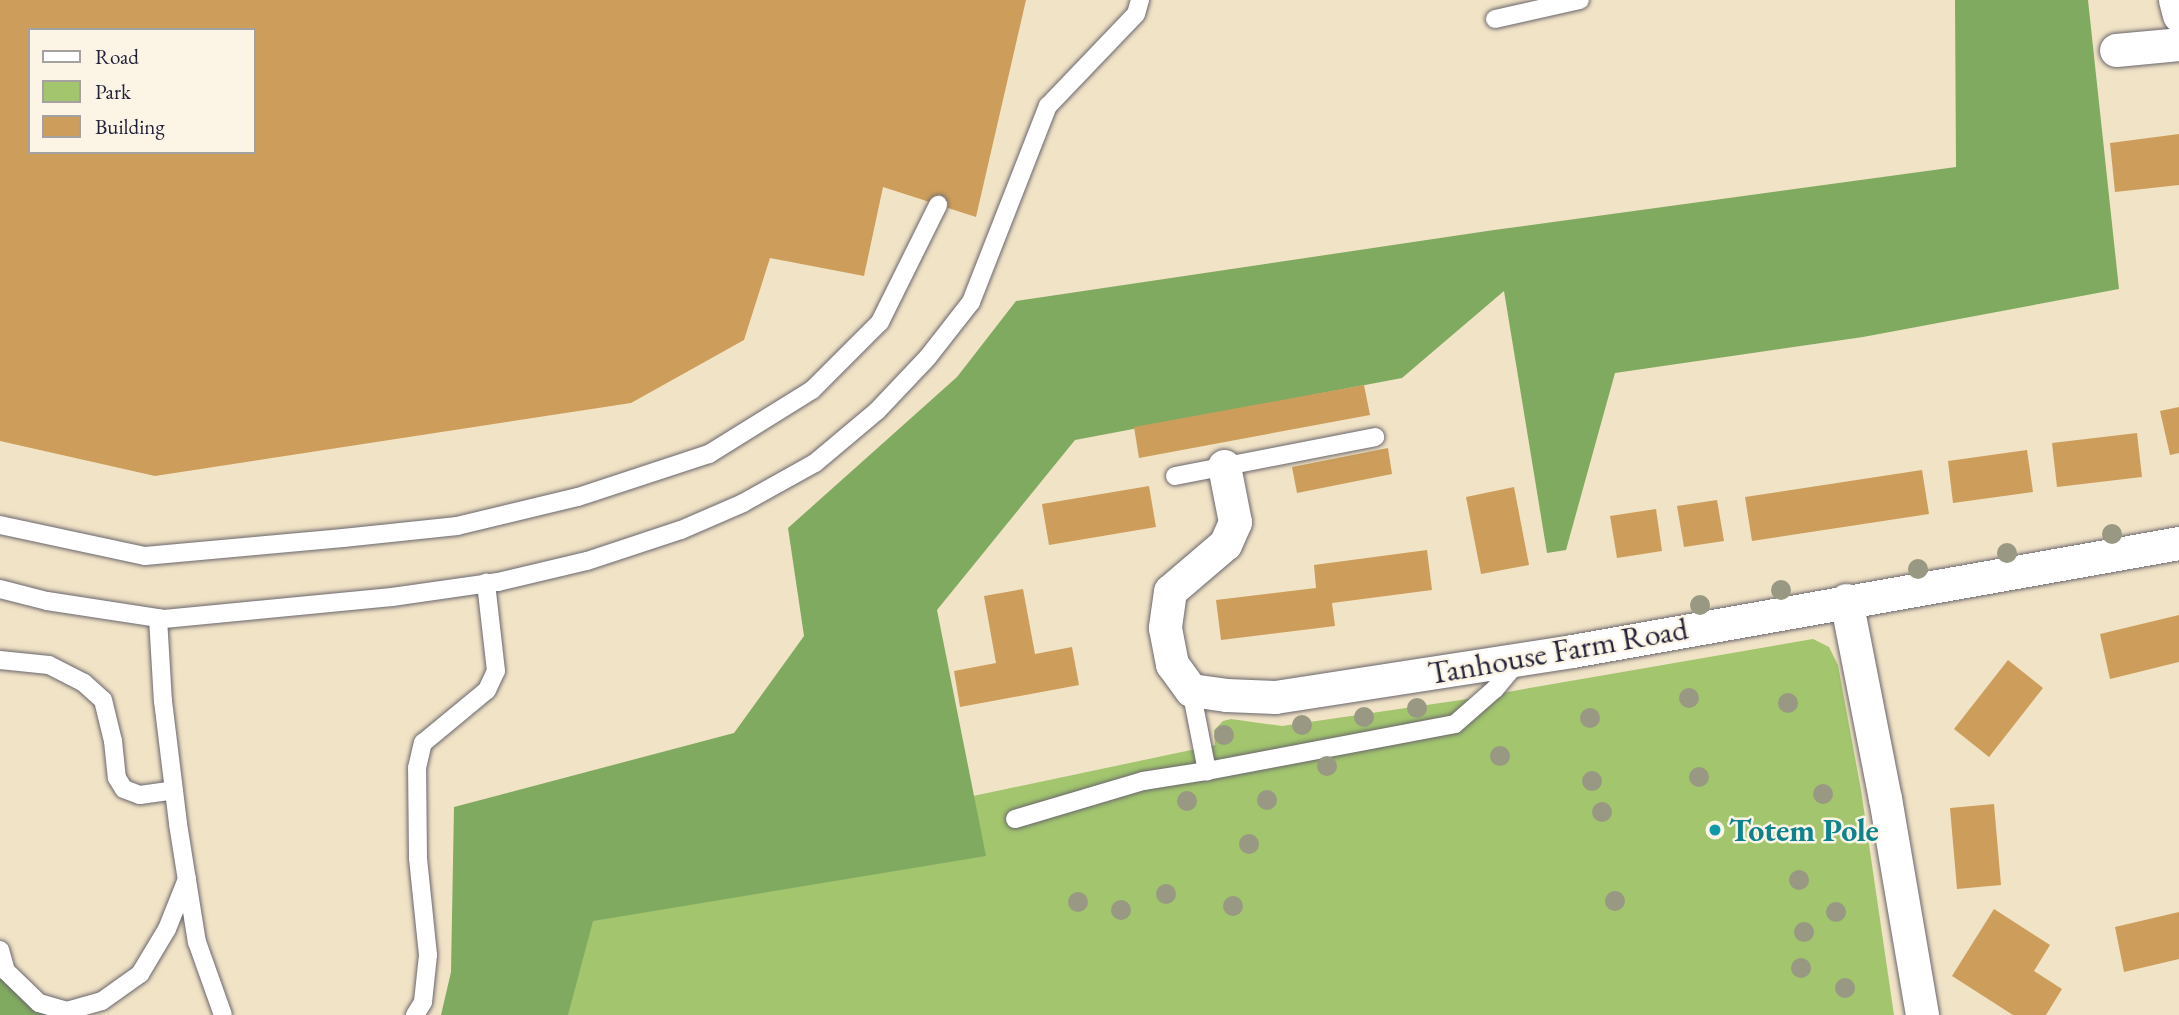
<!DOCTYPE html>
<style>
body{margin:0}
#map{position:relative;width:2179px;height:1015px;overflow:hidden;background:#f1e3c6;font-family:"EB Garamond",serif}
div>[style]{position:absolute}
.green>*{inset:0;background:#a2c56e}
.forest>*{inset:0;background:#81aa61}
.building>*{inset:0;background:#cd9e5b}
.roads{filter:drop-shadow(0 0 2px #6a666c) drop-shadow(0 0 2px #6a666c)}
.lane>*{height:18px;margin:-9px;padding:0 9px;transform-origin:9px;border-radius:9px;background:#fff}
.street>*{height:33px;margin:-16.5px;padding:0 16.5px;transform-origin:16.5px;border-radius:16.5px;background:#fff}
.trees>*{width:20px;height:20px;margin:-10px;border-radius:50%;background:#989883}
.dots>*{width:19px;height:19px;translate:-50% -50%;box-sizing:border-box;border:4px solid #fcf5e5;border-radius:50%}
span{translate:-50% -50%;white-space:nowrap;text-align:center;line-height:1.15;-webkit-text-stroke:5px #fcf5e5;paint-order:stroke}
.street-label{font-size:32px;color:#22223b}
.culture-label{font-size:32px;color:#0d838f;font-weight:700}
.left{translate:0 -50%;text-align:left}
.legend{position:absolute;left:28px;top:28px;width:228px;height:126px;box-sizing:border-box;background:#fcf5e5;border:2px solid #a5a1a1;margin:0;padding:9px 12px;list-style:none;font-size:21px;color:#22223b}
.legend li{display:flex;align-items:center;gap:14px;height:35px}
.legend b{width:35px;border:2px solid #a5a1a1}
</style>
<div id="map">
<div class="green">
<i style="clip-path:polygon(1813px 639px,1829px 647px,1838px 665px,1861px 790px,1894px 1015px,478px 1015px,507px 856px,973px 796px,1215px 745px,1214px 730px,1223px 721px,1231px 719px,1282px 726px,1461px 700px)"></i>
</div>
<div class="forest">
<i style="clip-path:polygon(1955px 0,2088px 0,2119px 289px,1863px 337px,1615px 373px,1566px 550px,1547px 553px,1504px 291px,1402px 378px,1075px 440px,937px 610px,986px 856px,593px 921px,568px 1015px,441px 1015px,451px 972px,454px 807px,734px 733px,804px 636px,788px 528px,957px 377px,1016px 301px,1494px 230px,1956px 167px)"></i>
<i style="clip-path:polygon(0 964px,48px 1015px,0 1015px)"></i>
</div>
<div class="building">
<i style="clip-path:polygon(evenodd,0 0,1026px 0,976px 217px,883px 187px,864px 276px,770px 258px,744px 340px,631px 403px,155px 476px,0 441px,0 0,30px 30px,254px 30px,254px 152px,30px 152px,30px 30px)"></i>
<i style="clip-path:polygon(2179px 134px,2179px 185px,2115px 192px,2110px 143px)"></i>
<i style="clip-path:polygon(1364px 385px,1370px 415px,1139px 458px,1134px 427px)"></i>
<i style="clip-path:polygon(2179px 407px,2179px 453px,2170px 455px,2160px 411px)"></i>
<i style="clip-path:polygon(2137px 433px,2142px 477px,2057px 487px,2052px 443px)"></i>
<i style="clip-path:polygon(1388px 448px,1392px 474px,1297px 493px,1292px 467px)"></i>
<i style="clip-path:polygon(2027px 450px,2033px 492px,1953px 503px,1948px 461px)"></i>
<i style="clip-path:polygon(1922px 470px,1929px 514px,1752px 541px,1745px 497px)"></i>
<i style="clip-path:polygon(1149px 486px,1156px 527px,1049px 545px,1042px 504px)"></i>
<i style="clip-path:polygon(1514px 487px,1529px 565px,1481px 574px,1466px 497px)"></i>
<i style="clip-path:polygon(1717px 500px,1724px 541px,1684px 547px,1677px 506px)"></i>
<i style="clip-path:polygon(1656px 509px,1662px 551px,1617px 558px,1610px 516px)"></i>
<i style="clip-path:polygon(1427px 550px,1432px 590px,1332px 603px,1335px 626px,1221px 640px,1216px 600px,1316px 588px,1314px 565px)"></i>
<i style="clip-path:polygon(1023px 589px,1035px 654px,1072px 647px,1079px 685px,960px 707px,954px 671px,996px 663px,984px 596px)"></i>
<i style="clip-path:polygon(2179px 615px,2179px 662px,2110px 679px,2100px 634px)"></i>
<i style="clip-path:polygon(2008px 660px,2043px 688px,1989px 757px,1954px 729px)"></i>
<i style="clip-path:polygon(1994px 804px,2001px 885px,1957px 889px,1950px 808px)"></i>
<i style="clip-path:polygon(1994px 909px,2050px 945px,2034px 971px,2062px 989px,2046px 1015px,2013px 1015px,1952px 976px)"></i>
<i style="clip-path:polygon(2179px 912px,2179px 959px,2124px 972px,2115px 927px)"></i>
</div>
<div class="roads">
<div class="lane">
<i style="left:1495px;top:19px;width:87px;rotate:-12.6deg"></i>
<i style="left:1175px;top:476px;width:204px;rotate:-11deg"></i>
<i style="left:0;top:525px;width:148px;rotate:12.1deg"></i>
<i style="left:145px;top:556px;width:199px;rotate:-5.2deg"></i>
<i style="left:343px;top:538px;width:115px;rotate:-6deg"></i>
<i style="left:457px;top:526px;width:124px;rotate:-13.5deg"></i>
<i style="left:578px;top:497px;width:138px;rotate:-18.2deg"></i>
<i style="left:709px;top:454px;width:121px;rotate:-31.9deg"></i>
<i style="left:812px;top:390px;width:96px;rotate:-45deg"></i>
<i style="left:880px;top:322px;width:131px;rotate:-63.6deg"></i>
<i style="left:0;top:589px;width:49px;rotate:14.3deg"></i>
<i style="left:47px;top:601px;width:118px;rotate:8.7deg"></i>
<i style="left:164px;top:619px;width:229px;rotate:-5.5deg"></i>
<i style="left:392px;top:597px;width:107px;rotate:-8.1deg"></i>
<i style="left:498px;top:582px;width:91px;rotate:-13.3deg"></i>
<i style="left:587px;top:561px;width:99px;rotate:-18.3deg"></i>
<i style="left:681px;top:530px;width:68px;rotate:-23.5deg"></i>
<i style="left:743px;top:503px;width:82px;rotate:-29.1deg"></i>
<i style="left:815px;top:463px;width:81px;rotate:-40deg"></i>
<i style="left:877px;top:411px;width:74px;rotate:-46.6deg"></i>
<i style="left:928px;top:357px;width:70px;rotate:-52deg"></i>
<i style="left:971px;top:302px;width:211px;rotate:-68.6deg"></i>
<i style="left:1048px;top:106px;width:127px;rotate:-46.3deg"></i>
<i style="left:1136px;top:14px;width:15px;rotate:-74deg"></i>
<i style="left:158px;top:618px;width:83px;rotate:86.6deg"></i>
<i style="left:163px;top:701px;width:124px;rotate:83deg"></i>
<i style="left:178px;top:824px;width:120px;rotate:80.9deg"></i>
<i style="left:197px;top:942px;width:77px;rotate:70.4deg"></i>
<i style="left:0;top:660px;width:49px;rotate:5.8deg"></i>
<i style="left:49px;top:665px;width:39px;rotate:27deg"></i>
<i style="left:84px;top:683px;width:25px;rotate:42deg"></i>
<i style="left:103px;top:700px;width:42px;rotate:76.3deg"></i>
<i style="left:113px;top:741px;width:37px;rotate:84deg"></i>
<i style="left:117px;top:778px;width:13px;rotate:58deg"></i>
<i style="left:124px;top:789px;width:17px;rotate:21deg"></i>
<i style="left:140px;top:795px;width:34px;rotate:-8deg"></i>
<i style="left:1191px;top:690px;width:83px;rotate:78.8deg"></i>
<i style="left:1207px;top:771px;width:252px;rotate:-10.7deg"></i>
<i style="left:1455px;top:724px;width:53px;rotate:-41.2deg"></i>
<i style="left:1495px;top:689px;width:38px;rotate:-50deg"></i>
<i style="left:1015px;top:819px;width:134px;rotate:-16.5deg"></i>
<i style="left:1143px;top:781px;width:65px;rotate:-8.9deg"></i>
<i style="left:0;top:950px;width:22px;rotate:74deg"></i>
<i style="left:6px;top:971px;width:46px;rotate:44.1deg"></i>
<i style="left:39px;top:1003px;width:29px;rotate:16deg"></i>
<i style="left:67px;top:1011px;width:36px;rotate:-16deg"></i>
<i style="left:102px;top:1001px;width:47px;rotate:-35.4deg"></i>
<i style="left:140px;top:974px;width:52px;rotate:-59deg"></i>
<i style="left:167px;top:929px;width:54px;rotate:-68.2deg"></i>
<i style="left:415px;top:1015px;width:15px;rotate:-58deg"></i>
<i style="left:423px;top:1002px;width:47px;rotate:-83.9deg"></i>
<i style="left:428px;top:955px;width:98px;rotate:-95.9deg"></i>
<i style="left:418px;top:858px;width:90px;rotate:-90.6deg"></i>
<i style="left:417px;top:768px;width:26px;rotate:-77deg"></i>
<i style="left:423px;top:743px;width:83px;rotate:-39.6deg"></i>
<i style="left:487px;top:690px;width:21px;rotate:-65deg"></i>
<i style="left:496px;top:671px;width:89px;rotate:-96.5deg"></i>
</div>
<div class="street">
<i style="left:2175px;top:0;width:16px;rotate:75deg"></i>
<i style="left:2116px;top:50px;width:63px;rotate:-5.4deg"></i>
<i style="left:1224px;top:466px;width:57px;rotate:78.9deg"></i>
<i style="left:1235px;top:522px;width:24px;rotate:114deg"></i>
<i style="left:1225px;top:544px;width:72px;rotate:139.5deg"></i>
<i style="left:1170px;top:591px;width:37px;rotate:98deg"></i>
<i style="left:1165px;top:628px;width:37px;rotate:79deg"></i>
<i style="left:1172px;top:664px;width:32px;rotate:54deg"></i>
<i style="left:1191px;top:690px;width:35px;rotate:8deg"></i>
<i style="left:1226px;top:695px;width:49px;rotate:2.3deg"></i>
<i style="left:1275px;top:697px;width:301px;rotate:-8.8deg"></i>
<i style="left:1572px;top:651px;width:617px;rotate:-10.09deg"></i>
<i style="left:1846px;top:600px;width:202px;rotate:78.9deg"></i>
<i style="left:1885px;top:798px;width:220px;rotate:80.3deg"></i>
</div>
</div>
<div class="trees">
<i style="left:2112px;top:534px"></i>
<i style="left:2007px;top:553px"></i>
<i style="left:1918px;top:569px"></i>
<i style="left:1781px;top:590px"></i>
<i style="left:1700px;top:605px"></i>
<i style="left:1689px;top:698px"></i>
<i style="left:1788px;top:703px"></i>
<i style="left:1417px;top:708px"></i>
<i style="left:1364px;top:717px"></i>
<i style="left:1590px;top:718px"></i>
<i style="left:1302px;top:725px"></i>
<i style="left:1224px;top:735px"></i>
<i style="left:1500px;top:756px"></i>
<i style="left:1327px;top:766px"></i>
<i style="left:1699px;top:777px"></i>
<i style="left:1592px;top:781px"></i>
<i style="left:1823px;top:794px"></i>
<i style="left:1267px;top:800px"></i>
<i style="left:1187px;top:801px"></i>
<i style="left:1602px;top:812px"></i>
<i style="left:1249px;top:844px"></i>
<i style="left:1799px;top:880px"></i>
<i style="left:1166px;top:894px"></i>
<i style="left:1615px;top:901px"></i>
<i style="left:1078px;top:902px"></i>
<i style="left:1233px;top:906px"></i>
<i style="left:1121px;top:910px"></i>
<i style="left:1836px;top:912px"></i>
<i style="left:1804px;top:932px"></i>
<i style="left:1801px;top:968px"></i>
<i style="left:1845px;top:988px"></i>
</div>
<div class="dots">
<i style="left:1715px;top:830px;background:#0f9aa8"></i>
</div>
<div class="street-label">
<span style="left:1558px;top:651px;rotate:-10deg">Tanhouse Farm Road</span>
</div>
<div class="culture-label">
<span class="left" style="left:1729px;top:830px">Totem Pole</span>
</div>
<ul class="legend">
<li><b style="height:9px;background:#fff"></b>Road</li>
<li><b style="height:19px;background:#a2c56e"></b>Park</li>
<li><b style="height:19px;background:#cd9e5b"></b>Building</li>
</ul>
</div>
